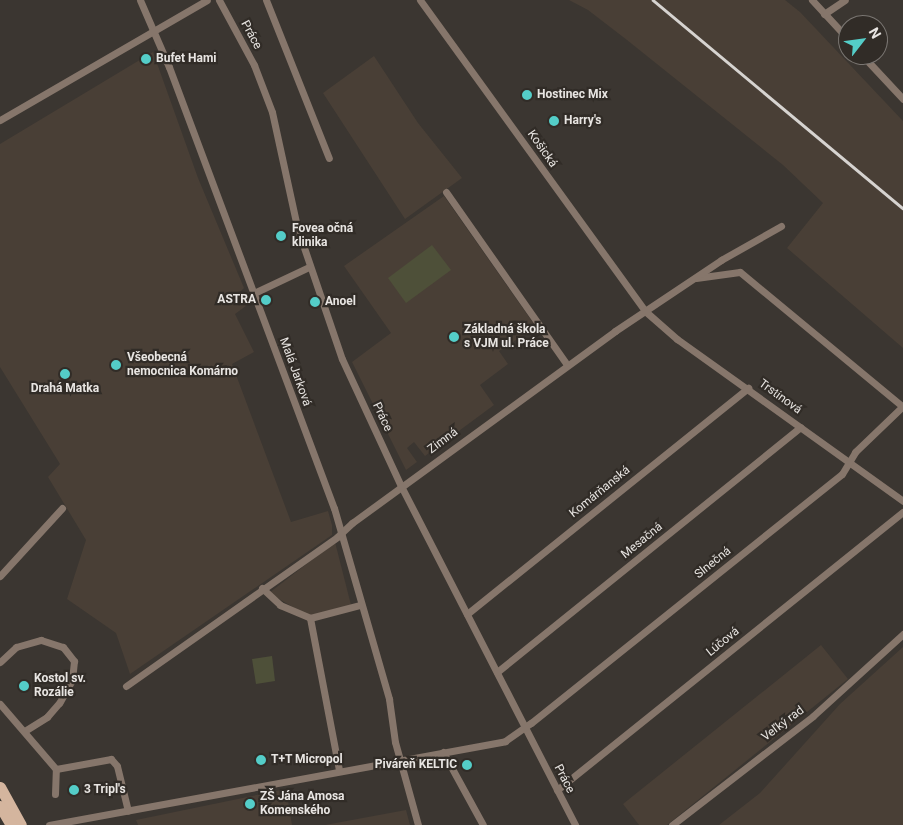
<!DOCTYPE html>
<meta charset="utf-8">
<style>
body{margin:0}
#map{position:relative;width:903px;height:825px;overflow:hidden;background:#3b3631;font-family:Roboto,sans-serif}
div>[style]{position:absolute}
.built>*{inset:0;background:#493f36}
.green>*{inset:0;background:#4e5039}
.minor>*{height:7px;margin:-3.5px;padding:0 3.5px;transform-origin:3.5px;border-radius:3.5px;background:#86766b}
.primary>*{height:11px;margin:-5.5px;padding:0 5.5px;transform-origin:5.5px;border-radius:5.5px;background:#d4b59e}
.rail>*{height:2.5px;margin:-1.25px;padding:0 1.25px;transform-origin:1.25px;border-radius:1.25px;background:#d6d3d0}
.dots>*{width:14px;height:14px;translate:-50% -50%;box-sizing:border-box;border:2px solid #312c27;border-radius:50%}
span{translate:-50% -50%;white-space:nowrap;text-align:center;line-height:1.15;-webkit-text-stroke:4.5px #312c27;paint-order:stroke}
.street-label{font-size:12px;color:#e8e5e2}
.poi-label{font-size:12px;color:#e8e5e2;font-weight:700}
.left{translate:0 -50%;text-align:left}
.right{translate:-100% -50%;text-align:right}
.north{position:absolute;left:838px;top:15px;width:50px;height:50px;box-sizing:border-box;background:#312c27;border:1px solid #7a7672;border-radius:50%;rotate:60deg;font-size:14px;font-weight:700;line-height:20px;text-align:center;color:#e8e5e2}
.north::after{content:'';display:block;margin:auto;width:18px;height:22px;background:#54cdc8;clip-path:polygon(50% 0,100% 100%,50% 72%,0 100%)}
</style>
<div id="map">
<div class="built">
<i style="clip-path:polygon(569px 0,785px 0,800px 12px,903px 121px,903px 348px,787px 248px,823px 203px,783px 165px,627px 40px,588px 10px)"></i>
<i style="clip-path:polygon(153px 52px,198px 178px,244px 288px,238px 294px,244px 303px,250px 303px,235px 314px,254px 352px,232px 364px,291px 522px,328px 511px,332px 525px,332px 535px,130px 674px,116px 633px,67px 599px,86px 540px,48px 477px,60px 464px,0 367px,0 144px)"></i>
<i style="clip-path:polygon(374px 56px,418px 123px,462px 178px,405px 219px,323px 93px)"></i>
<i style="clip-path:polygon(444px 196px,536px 327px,499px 351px,508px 364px,480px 385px,494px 405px,425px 456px,414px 442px,407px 448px,417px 462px,406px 470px,352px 362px,391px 333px,344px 266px)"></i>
<i style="clip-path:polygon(335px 542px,351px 605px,308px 616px,269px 593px)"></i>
<i style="clip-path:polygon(821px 645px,848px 679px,667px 825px,639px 825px,623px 804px)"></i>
<i style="clip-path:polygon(903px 647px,903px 825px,719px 825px,760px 793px,840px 704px)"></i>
<i style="clip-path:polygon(286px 789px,292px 825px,138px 825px,136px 820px)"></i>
<i style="clip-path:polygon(406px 810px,410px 825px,325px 825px)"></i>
</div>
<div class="green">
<i style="clip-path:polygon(432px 245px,451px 270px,406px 303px,388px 278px)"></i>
<i style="clip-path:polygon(272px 656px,275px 681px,256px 684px,252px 659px)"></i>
</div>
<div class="minor">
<i style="left:140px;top:0;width:73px;rotate:66.6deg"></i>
<i style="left:169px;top:67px;width:471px;rotate:69.5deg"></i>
<i style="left:334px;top:508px;width:199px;rotate:73.9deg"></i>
<i style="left:389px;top:699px;width:43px;rotate:82.1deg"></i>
<i style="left:395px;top:742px;width:86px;rotate:74.5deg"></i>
<i style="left:219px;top:0;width:74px;rotate:61.7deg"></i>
<i style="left:254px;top:65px;width:50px;rotate:69deg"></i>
<i style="left:272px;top:112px;width:118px;rotate:77.7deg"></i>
<i style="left:297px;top:227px;width:139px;rotate:71.2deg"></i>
<i style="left:342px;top:359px;width:140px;rotate:65.1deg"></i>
<i style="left:401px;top:486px;width:381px;rotate:62.8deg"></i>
<i style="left:266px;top:0;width:170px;rotate:68.3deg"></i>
<i style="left:420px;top:0;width:384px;rotate:54.1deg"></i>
<i style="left:645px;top:311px;width:43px;rotate:41.2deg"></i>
<i style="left:677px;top:339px;width:278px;rotate:35.6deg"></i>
<i style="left:812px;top:0;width:53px;rotate:47.3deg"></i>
<i style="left:824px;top:14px;width:25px;rotate:-34deg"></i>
<i style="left:862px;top:55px;width:60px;rotate:47deg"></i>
<i style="left:0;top:120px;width:239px;rotate:-30.1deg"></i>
<i style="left:446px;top:192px;width:211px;rotate:55deg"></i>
<i style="left:696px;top:278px;width:44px;rotate:-7.8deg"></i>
<i style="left:740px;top:272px;width:210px;rotate:39.6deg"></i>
<i style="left:254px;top:293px;width:61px;rotate:-25.3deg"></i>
<i style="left:0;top:576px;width:92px;rotate:-47.6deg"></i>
<i style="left:262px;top:588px;width:25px;rotate:43deg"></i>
<i style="left:280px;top:605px;width:33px;rotate:23deg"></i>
<i style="left:310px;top:618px;width:155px;rotate:79.2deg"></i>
<i style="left:467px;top:614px;width:361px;rotate:-38.8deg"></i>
<i style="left:310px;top:618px;width:52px;rotate:-14.6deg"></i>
<i style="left:0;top:662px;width:22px;rotate:-43deg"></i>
<i style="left:16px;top:647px;width:26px;rotate:-16deg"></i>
<i style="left:41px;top:640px;width:23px;rotate:18deg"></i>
<i style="left:63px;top:647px;width:18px;rotate:52deg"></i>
<i style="left:74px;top:661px;width:19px;rotate:96deg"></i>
<i style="left:72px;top:680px;width:26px;rotate:119deg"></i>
<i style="left:59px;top:703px;width:18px;rotate:131deg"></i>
<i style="left:47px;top:717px;width:26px;rotate:148deg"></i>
<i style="left:497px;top:672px;width:390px;rotate:-38.9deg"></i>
<i style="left:126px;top:686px;width:258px;rotate:-35.2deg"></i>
<i style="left:337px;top:537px;width:21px;rotate:-43deg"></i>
<i style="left:352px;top:523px;width:326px;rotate:-36.1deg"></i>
<i style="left:615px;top:331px;width:128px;rotate:-33.8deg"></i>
<i style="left:721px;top:260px;width:69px;rotate:-29.5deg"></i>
<i style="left:0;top:704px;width:86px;rotate:49.3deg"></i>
<i style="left:443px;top:752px;width:83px;rotate:61.3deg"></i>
<i style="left:56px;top:769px;width:56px;rotate:-10.3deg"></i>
<i style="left:111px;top:759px;width:9px;rotate:49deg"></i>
<i style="left:117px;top:766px;width:46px;rotate:76.3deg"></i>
<i style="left:557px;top:790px;width:444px;rotate:-38.8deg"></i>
<i style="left:55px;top:794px;width:25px;rotate:-88deg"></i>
<i style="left:49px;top:825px;width:464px;rotate:-10.4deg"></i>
<i style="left:505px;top:741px;width:32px;rotate:-35deg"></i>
<i style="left:531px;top:723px;width:398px;rotate:-38.7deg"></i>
<i style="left:842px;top:474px;width:26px;rotate:-59deg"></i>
<i style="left:855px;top:452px;width:66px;rotate:-43.8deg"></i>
<i style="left:672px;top:825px;width:178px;rotate:-37.7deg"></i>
<i style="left:813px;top:716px;width:122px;rotate:-42.3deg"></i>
</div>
<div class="primary">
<i style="left:0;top:787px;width:43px;rotate:61.1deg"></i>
<i style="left:0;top:806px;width:22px;rotate:60deg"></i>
</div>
<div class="rail">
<i style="left:653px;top:0;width:325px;rotate:39.8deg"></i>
</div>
<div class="dots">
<i style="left:146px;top:59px;background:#54cdc8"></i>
<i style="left:527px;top:95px;background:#54cdc8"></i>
<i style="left:554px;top:121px;background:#54cdc8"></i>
<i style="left:281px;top:236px;background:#54cdc8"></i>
<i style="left:266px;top:300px;background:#54cdc8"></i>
<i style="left:315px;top:302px;background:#54cdc8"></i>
<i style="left:454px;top:337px;background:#54cdc8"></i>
<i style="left:116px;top:365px;background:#54cdc8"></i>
<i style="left:65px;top:374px;background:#54cdc8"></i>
<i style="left:24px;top:686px;background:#54cdc8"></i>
<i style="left:261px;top:760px;background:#54cdc8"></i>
<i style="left:467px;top:765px;background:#54cdc8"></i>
<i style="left:74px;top:790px;background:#54cdc8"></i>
<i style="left:250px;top:804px;background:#54cdc8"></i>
</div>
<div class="street-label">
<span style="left:251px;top:35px;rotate:62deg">Práce</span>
<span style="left:542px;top:149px;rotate:55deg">Košická</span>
<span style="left:295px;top:372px;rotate:70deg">Malá Jarková</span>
<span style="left:780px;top:397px;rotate:36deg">Trstinová</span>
<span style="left:382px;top:417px;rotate:65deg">Práce</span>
<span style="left:443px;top:441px;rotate:-37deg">Zimná</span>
<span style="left:600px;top:492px;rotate:-39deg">Komárňanská</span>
<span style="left:642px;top:541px;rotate:-39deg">Mesačná</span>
<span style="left:713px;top:563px;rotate:-39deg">Slnečná</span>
<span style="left:723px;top:642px;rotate:-39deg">Lúčová</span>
<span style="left:783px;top:724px;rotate:-37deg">Veľký rad</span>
<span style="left:564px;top:779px;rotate:63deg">Práce</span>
</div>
<div class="poi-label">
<span class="left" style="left:156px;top:59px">Bufet Hami</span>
<span class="left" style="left:537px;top:95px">Hostinec Mix</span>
<span class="left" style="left:564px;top:121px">Harry's</span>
<span class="left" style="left:292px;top:236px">Fovea očná<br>klinika</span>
<span class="right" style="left:256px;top:300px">ASTRA</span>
<span class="left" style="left:325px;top:302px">Anoel</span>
<span class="left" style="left:464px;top:337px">Základná škola<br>s VJM ul. Práce</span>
<span class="left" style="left:127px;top:365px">Všeobecná<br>nemocnica Komárno</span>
<span style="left:65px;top:389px">Drahá Matka</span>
<span class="left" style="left:34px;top:686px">Kostol sv.<br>Rozálie</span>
<span class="left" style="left:271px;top:760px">T+T Micropol</span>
<span class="right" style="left:457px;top:765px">Piváreň KELTIC</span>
<span class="left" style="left:84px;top:790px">3 Tripl's</span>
<span class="left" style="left:260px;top:804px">ZŠ Jána Amosa<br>Komenského</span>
</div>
<div class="north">N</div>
</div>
